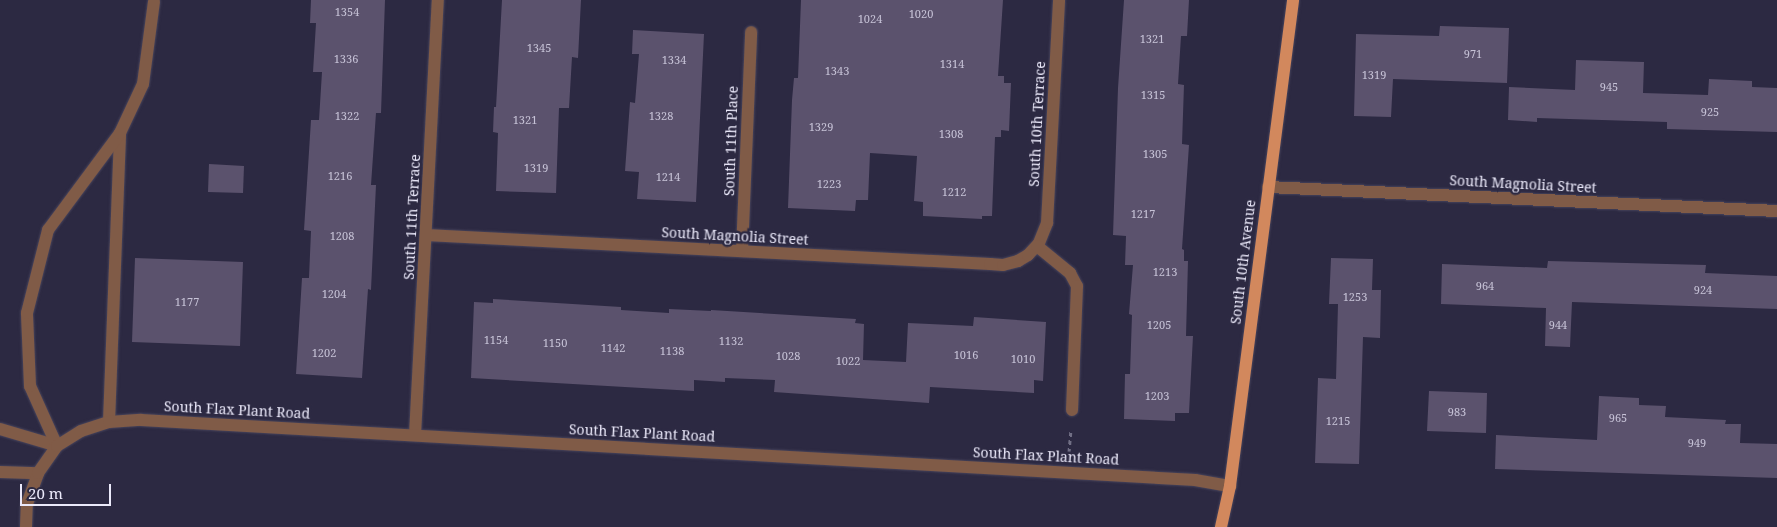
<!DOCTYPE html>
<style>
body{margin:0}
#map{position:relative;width:1777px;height:527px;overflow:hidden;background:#2c2942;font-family:"Noto Serif",serif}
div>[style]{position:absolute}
.building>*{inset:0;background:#5b526d}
.path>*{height:3px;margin-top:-1.5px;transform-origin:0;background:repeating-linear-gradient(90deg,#716f85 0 4px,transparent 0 8px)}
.roads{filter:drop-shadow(0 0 1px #47445c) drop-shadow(0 0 1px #47445c)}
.minor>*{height:12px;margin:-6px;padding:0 6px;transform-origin:6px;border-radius:6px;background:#805b47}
.major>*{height:12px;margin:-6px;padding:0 6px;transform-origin:6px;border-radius:6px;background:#d2885d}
span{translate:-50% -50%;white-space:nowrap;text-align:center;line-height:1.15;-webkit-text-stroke:5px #2c2942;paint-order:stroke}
.number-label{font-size:11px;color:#c7c3d7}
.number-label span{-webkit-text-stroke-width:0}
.street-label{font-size:14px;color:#ebe9fa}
.scale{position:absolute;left:20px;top:484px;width:91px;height:22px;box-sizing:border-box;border:2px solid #ebe9fa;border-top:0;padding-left:6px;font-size:15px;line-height:18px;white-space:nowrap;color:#ebe9fa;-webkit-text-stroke:4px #2c2942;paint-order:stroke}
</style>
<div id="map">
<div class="building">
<i style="clip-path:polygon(311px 0,385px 0,381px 113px,376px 113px,371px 185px,376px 185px,371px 290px,368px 289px,362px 378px,296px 374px,302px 278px,309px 278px,311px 231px,304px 230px,311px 120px,319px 120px,322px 72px,313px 72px,316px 23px,310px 23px)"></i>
<i style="clip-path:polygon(502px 0,581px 0,578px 58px,572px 57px,569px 108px,559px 108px,556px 193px,496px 191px,498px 133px,493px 132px,494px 107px,496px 107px)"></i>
<i style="clip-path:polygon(801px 0,1003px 0,998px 76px,1004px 76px,1004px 83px,1011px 83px,1009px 131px,1001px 130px,1001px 137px,995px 137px,992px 216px,982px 216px,982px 219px,923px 216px,923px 202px,914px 201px,917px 156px,870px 153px,868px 200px,856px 200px,855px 211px,788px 208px,792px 100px,794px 78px,798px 78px)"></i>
<i style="clip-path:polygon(1124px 0,1189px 0,1187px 36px,1181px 36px,1178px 84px,1184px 85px,1182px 144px,1189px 145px,1182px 249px,1184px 250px,1184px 261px,1188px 261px,1186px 336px,1193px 336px,1189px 413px,1175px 413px,1175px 421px,1124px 419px,1125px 374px,1130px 374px,1132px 315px,1129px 314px,1133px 265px,1125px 265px,1126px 236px,1113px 235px,1118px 88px)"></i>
<i style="clip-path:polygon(1440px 26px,1509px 28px,1507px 83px,1393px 79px,1391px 117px,1354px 116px,1356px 34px,1439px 36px)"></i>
<i style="clip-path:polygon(633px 30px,704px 34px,696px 202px,637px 199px,639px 172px,625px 171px,630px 102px,635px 103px,639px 54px,632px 54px)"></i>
<i style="clip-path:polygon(1576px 60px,1644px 62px,1643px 93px,1708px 95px,1709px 79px,1752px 81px,1752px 87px,1777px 88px,1777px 132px,1667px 129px,1667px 122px,1537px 118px,1537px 122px,1508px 120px,1509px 87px,1575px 90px)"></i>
<i style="clip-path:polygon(209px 164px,244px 166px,243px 193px,208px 192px)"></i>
<i style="clip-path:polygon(135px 258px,243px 262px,240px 346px,132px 342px)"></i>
<i style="clip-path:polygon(1331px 258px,1373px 259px,1372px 290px,1381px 290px,1380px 338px,1363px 337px,1359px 464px,1315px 463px,1318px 378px,1336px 379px,1338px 304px,1329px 304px)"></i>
<i style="clip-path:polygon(1548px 261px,1706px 265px,1705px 273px,1777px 276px,1777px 309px,1572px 302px,1570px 347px,1545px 346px,1546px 308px,1441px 304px,1442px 264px,1547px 268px)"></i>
<i style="clip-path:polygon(493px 299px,621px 307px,621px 310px,669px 313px,669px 309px,711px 311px,711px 310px,856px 319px,855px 323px,864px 324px,863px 360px,906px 362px,908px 323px,973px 326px,974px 317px,1046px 322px,1043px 381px,1034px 380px,1034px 393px,930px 387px,929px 403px,774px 392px,775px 380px,725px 378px,725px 382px,694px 380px,694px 391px,471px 378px,474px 302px,493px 303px)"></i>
<i style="clip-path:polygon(1429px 391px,1487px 393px,1486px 433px,1427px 431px)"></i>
<i style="clip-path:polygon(1599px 396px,1639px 398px,1639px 405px,1666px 406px,1665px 417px,1726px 420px,1725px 424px,1741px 424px,1740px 443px,1777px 444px,1777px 478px,1495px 469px,1496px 435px,1597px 440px)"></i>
</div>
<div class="path">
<i style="left:1069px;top:452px;width:21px;rotate:-85deg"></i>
</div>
<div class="roads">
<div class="minor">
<i style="left:1268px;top:187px;width:510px;rotate:2.7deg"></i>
<i style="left:426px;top:235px;width:565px;rotate:2.94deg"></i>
<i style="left:990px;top:264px;width:13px;rotate:4deg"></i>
<i style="left:1003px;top:265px;width:16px;rotate:-15deg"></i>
<i style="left:1018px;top:261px;width:12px;rotate:-31deg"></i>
<i style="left:1028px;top:255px;width:16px;rotate:-47deg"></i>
<i style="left:1039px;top:243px;width:22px;rotate:-68deg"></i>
<i style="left:1047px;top:223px;width:223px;rotate:-86.9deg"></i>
<i style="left:1037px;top:246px;width:43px;rotate:39.3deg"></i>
<i style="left:1070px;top:273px;width:15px;rotate:62deg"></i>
<i style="left:1077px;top:286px;width:124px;rotate:92.3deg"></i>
<i style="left:742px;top:251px;width:219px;rotate:-87.6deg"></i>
<i style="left:109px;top:422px;width:289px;rotate:-87.8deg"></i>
<i style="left:0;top:429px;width:59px;rotate:16.6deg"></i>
<i style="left:415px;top:435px;width:436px;rotate:-87deg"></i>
<i style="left:57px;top:446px;width:66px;rotate:-114.2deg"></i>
<i style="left:30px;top:386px;width:73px;rotate:-92.4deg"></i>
<i style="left:27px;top:313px;width:86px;rotate:-75.8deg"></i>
<i style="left:48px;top:230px;width:121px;rotate:-53.4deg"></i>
<i style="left:120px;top:133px;width:54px;rotate:-64.9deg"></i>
<i style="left:143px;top:84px;width:83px;rotate:-82.4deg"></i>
<i style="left:0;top:472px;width:38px;rotate:2deg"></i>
<i style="left:26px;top:527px;width:23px;rotate:-88deg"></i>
<i style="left:27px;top:504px;width:33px;rotate:-70deg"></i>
<i style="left:38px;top:473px;width:33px;rotate:-55deg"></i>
<i style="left:57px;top:446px;width:28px;rotate:-32deg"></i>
<i style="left:81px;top:431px;width:29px;rotate:-18deg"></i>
<i style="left:109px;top:422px;width:32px;rotate:-4deg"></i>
<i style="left:141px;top:420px;width:1056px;rotate:3.26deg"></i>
<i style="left:1195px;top:480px;width:36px;rotate:10deg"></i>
</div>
<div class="major">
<i style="left:1221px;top:527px;width:42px;rotate:-77.6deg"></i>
<i style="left:1230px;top:486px;width:490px;rotate:-82.6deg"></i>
</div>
</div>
<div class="number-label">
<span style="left:347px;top:12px">1354</span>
<span style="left:921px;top:14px">1020</span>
<span style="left:870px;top:19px">1024</span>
<span style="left:1152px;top:39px">1321</span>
<span style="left:539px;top:48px">1345</span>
<span style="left:1473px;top:54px">971</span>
<span style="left:346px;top:59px">1336</span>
<span style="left:674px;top:60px">1334</span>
<span style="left:952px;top:64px">1314</span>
<span style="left:837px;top:71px">1343</span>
<span style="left:1374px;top:75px">1319</span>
<span style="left:1609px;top:87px">945</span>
<span style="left:1153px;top:95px">1315</span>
<span style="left:1710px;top:112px">925</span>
<span style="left:347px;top:116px">1322</span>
<span style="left:661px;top:116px">1328</span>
<span style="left:525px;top:120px">1321</span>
<span style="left:821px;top:127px">1329</span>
<span style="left:951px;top:134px">1308</span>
<span style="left:1155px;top:154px">1305</span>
<span style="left:536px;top:168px">1319</span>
<span style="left:340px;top:176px">1216</span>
<span style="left:668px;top:177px">1214</span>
<span style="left:829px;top:184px">1223</span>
<span style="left:954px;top:192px">1212</span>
<span style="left:1143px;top:214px">1217</span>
<span style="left:342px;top:236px">1208</span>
<span style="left:1165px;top:272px">1213</span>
<span style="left:1485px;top:286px">964</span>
<span style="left:1703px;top:290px">924</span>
<span style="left:334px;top:294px">1204</span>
<span style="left:1355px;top:297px">1253</span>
<span style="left:187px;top:302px">1177</span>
<span style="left:1159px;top:325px">1205</span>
<span style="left:1558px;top:325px">944</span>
<span style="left:496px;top:340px">1154</span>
<span style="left:731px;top:341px">1132</span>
<span style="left:555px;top:343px">1150</span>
<span style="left:613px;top:348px">1142</span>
<span style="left:672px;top:351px">1138</span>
<span style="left:324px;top:353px">1202</span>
<span style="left:966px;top:355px">1016</span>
<span style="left:788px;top:356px">1028</span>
<span style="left:1023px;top:359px">1010</span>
<span style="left:848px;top:361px">1022</span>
<span style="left:1157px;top:396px">1203</span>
<span style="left:1457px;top:412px">983</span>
<span style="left:1618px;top:418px">965</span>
<span style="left:1338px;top:421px">1215</span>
<span style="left:1697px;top:443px">949</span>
</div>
<div class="street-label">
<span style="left:1037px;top:124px;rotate:-87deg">South 10th Terrace</span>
<span style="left:731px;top:141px;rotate:-88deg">South 11th Place</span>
<span style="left:1523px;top:184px;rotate:3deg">South Magnolia Street</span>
<span style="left:412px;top:217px;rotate:-87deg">South 11th Terrace</span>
<span style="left:735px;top:236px;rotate:3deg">South Magnolia Street</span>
<span style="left:1243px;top:262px;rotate:-83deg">South 10th Avenue</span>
<span style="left:237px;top:410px;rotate:3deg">South Flax Plant Road</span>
<span style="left:642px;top:433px;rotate:3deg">South Flax Plant Road</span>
<span style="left:1046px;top:456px;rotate:3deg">South Flax Plant Road</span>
</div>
<div class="scale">20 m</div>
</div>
